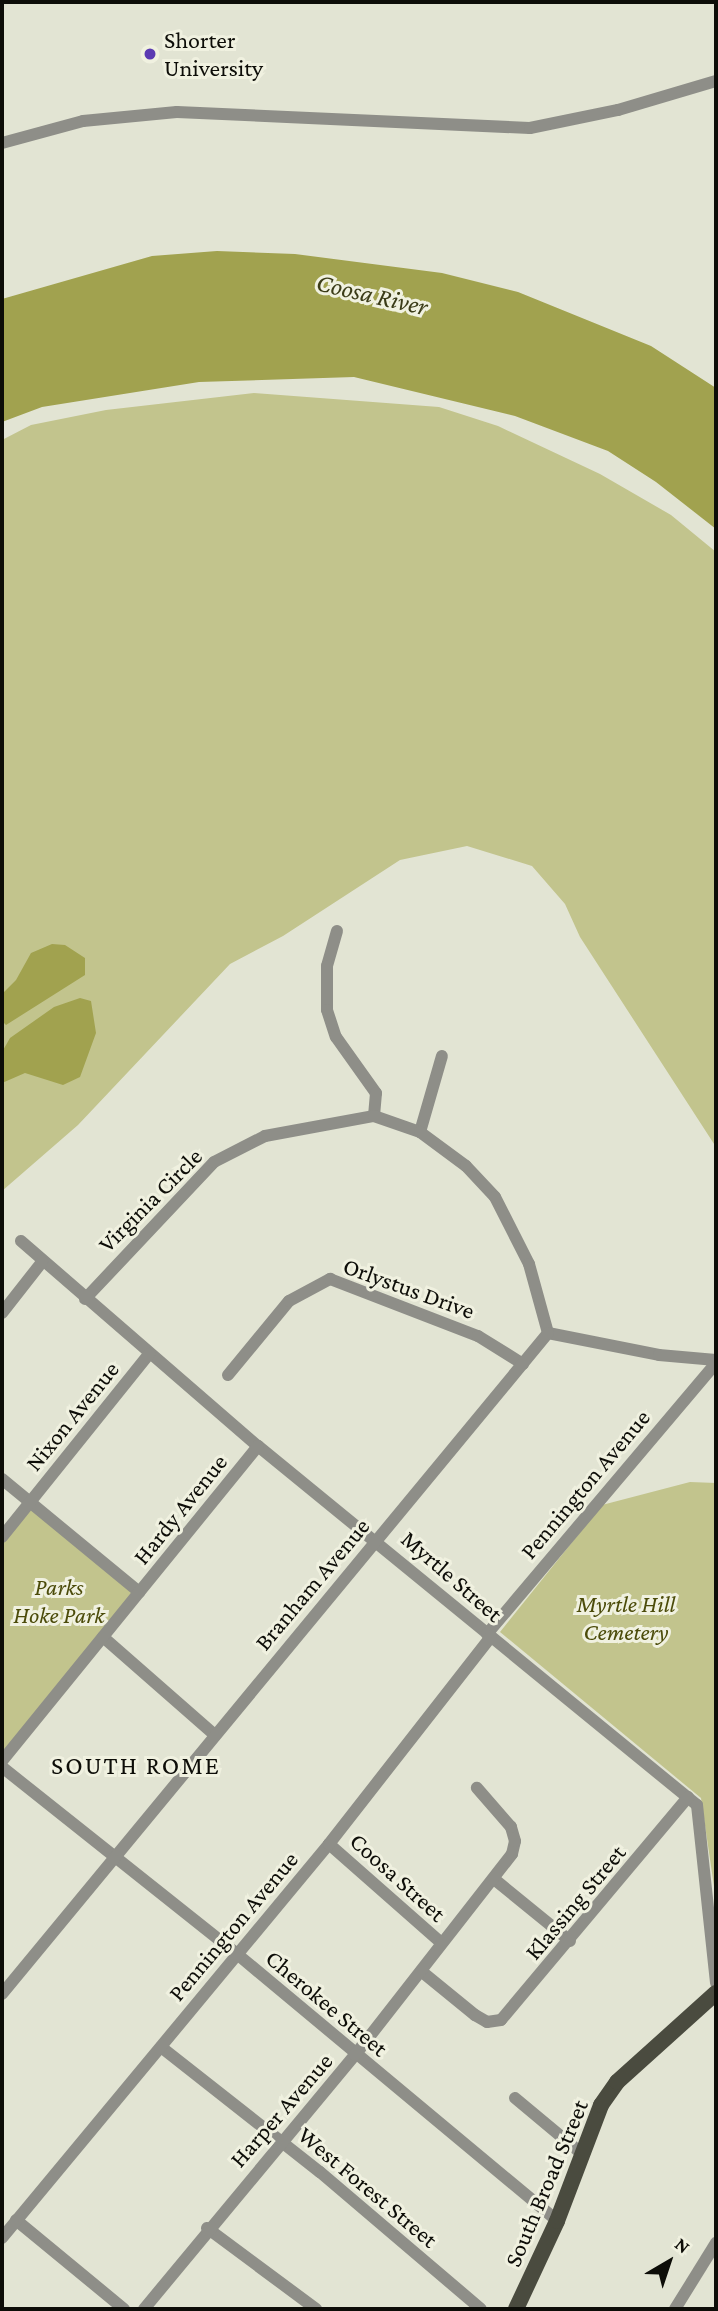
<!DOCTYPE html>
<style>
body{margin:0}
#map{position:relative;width:718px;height:2311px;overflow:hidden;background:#e2e4d3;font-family:"Crimson Pro",serif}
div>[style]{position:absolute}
.green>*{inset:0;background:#c2c48d}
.water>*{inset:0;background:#a1a24f}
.minor>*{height:12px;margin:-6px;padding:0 6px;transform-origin:6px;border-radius:6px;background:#8e8e88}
.major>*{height:16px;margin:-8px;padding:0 8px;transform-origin:8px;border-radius:8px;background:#4a4b3f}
.dots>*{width:19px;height:19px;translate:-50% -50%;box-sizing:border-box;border:4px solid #f0f1e0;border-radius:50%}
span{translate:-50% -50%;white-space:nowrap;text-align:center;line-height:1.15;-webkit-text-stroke:6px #f0f1e0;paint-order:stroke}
.poi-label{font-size:24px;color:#0d0d08}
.left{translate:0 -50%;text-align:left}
.street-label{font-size:24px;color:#0d0d08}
.park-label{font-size:24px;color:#4b4b09;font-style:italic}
.water-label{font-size:26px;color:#3b3c18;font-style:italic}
.neighbourhood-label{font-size:26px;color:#0d0d08;letter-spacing:2px}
.frame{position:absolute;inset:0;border:4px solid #0d0d08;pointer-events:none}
.north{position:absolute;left:634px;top:2227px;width:70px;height:70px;-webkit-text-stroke:5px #f0f1e0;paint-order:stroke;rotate:39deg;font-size:19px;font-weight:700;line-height:28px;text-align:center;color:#0d0d08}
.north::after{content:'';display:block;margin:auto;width:24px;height:32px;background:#0d0d08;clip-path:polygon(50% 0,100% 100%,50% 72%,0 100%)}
</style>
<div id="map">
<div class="green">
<i style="clip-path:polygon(254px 393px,439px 407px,498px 426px,600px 474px,671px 515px,716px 552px,716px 1147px,580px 937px,565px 904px,532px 866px,467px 846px,400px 860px,283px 936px,230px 964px,78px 1125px,2px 1191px,2px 440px,31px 425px,106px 410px)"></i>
<i style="clip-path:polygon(690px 1482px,716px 1483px,716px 1900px,701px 1798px,500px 1632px,602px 1505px)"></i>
<i style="clip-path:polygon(30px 1502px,139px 1592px,2px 1761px,2px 1537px)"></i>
</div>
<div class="water">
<i style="clip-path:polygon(217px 251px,295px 254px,442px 273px,518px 292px,651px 346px,716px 388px,716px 529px,656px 482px,608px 451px,515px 416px,354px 377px,199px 382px,42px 407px,2px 422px,2px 299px,152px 256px)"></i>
<i style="clip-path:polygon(52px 944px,65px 945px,85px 958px,85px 975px,6px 1025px,2px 1021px,2px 994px,16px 980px,31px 953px)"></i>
<i style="clip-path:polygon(80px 998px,91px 1001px,96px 1033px,80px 1077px,63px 1085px,25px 1073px,2px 1083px,2px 1052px,10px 1038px,54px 1007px)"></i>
</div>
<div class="minor">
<i style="left:2px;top:143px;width:84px;rotate:-15.2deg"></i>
<i style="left:83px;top:121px;width:94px;rotate:-5.5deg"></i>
<i style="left:177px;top:112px;width:353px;rotate:2.6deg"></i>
<i style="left:530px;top:128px;width:90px;rotate:-11.6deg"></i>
<i style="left:618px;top:110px;width:102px;rotate:-16.5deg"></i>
<i style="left:337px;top:931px;width:36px;rotate:106deg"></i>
<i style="left:327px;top:966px;width:44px;rotate:90deg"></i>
<i style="left:327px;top:1010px;width:28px;rotate:72deg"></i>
<i style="left:336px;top:1037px;width:69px;rotate:54.5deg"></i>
<i style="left:376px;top:1093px;width:23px;rotate:95deg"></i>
<i style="left:420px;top:1132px;width:79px;rotate:-73.9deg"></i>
<i style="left:21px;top:1241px;width:313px;rotate:40.9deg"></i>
<i style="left:258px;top:1446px;width:567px;rotate:39.28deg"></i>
<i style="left:697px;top:1805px;width:179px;rotate:83.9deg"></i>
<i style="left:85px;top:1299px;width:188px;rotate:-46.7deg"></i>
<i style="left:214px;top:1162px;width:57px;rotate:-27deg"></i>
<i style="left:265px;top:1136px;width:111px;rotate:-10.4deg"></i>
<i style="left:374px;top:1116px;width:49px;rotate:19.2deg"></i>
<i style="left:420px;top:1132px;width:57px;rotate:36.5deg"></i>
<i style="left:466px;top:1166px;width:42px;rotate:46.9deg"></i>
<i style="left:495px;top:1197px;width:75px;rotate:63.1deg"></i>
<i style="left:529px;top:1264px;width:72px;rotate:74.6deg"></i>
<i style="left:2px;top:1313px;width:65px;rotate:-51.9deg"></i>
<i style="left:548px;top:1333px;width:113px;rotate:11.2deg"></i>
<i style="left:659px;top:1355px;width:57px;rotate:5deg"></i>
<i style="left:228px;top:1375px;width:96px;rotate:-50.5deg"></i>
<i style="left:289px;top:1301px;width:47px;rotate:-28.2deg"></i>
<i style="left:330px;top:1279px;width:159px;rotate:21.1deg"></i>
<i style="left:478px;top:1336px;width:53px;rotate:31.9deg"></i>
<i style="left:2px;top:1479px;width:178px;rotate:39.5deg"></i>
<i style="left:2px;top:1537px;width:235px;rotate:-51.2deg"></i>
<i style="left:487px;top:1634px;width:355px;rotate:-49.8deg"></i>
<i style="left:103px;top:1637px;width:149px;rotate:41.2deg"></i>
<i style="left:2px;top:1761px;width:406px;rotate:-50.9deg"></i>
<i style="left:2px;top:1767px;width:300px;rotate:38.5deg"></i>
<i style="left:237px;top:1954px;width:417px;rotate:39.8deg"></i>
<i style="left:329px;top:1844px;width:148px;rotate:41.4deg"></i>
<i style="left:494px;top:1879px;width:98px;rotate:39.2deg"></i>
<i style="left:421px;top:1971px;width:70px;rotate:39.2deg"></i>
<i style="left:475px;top:2015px;width:14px;rotate:30deg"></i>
<i style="left:487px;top:2022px;width:14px;rotate:-8deg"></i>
<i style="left:501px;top:2020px;width:291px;rotate:-50deg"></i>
<i style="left:2px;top:1994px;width:857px;rotate:-50.44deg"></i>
<i style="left:161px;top:2047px;width:202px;rotate:38.2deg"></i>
<i style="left:320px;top:2172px;width:211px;rotate:40.4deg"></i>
<i style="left:515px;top:2098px;width:86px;rotate:39.8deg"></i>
<i style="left:16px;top:2220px;width:140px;rotate:39.5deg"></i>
<i style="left:207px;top:2228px;width:136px;rotate:36.6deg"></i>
<i style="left:2px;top:2238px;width:512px;rotate:-50.31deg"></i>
<i style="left:329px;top:1844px;width:263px;rotate:-52deg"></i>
<i style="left:144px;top:2309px;width:330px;rotate:-50.3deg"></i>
<i style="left:355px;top:2055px;width:255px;rotate:-52deg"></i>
<i style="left:512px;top:1854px;width:13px;rotate:-77deg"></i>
<i style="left:515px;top:1841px;width:15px;rotate:-106deg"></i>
<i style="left:511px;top:1827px;width:52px;rotate:-131.1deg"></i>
<i style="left:675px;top:2309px;width:78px;rotate:-58.2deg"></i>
</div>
<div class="major">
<i style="left:516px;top:2309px;width:97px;rotate:-65deg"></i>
<i style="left:557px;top:2221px;width:124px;rotate:-69.2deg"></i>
<i style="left:601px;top:2105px;width:28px;rotate:-55deg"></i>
<i style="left:617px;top:2082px;width:133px;rotate:-42deg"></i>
</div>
<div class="dots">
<i style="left:150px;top:54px;background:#5b3ab2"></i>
</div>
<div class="poi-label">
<span class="left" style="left:164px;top:54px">Shorter<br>University</span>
</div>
<div class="street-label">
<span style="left:150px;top:1200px;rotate:-45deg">Virginia Circle</span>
<span style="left:409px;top:1288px;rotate:20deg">Orlystus Drive</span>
<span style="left:72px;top:1416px;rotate:-51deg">Nixon Avenue</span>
<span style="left:585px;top:1484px;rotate:-50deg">Pennington Avenue</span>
<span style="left:180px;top:1509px;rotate:-51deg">Hardy Avenue</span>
<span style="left:452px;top:1576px;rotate:41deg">Myrtle Street</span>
<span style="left:312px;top:1584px;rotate:-50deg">Branham Avenue</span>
<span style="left:398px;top:1877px;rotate:42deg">Coosa Street</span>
<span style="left:575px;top:1902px;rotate:-50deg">Klassing Street</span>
<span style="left:233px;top:1926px;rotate:-50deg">Pennington Avenue</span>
<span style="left:327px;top:2003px;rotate:40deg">Cherokee Street</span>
<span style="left:281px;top:2110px;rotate:-49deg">Harper Avenue</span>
<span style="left:546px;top:2183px;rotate:-67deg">South Broad Street</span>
<span style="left:368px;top:2187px;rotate:40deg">West Forest Street</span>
</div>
<div class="park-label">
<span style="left:59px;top:1601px">Parks<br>Hoke Park</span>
<span style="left:626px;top:1618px">Myrtle Hill<br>Cemetery</span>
</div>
<div class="water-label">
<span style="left:372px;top:295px;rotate:13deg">Coosa River</span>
</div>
<div class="neighbourhood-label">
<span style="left:136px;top:1766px">SOUTH ROME</span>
</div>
<div class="frame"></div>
<div class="north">N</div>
</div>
